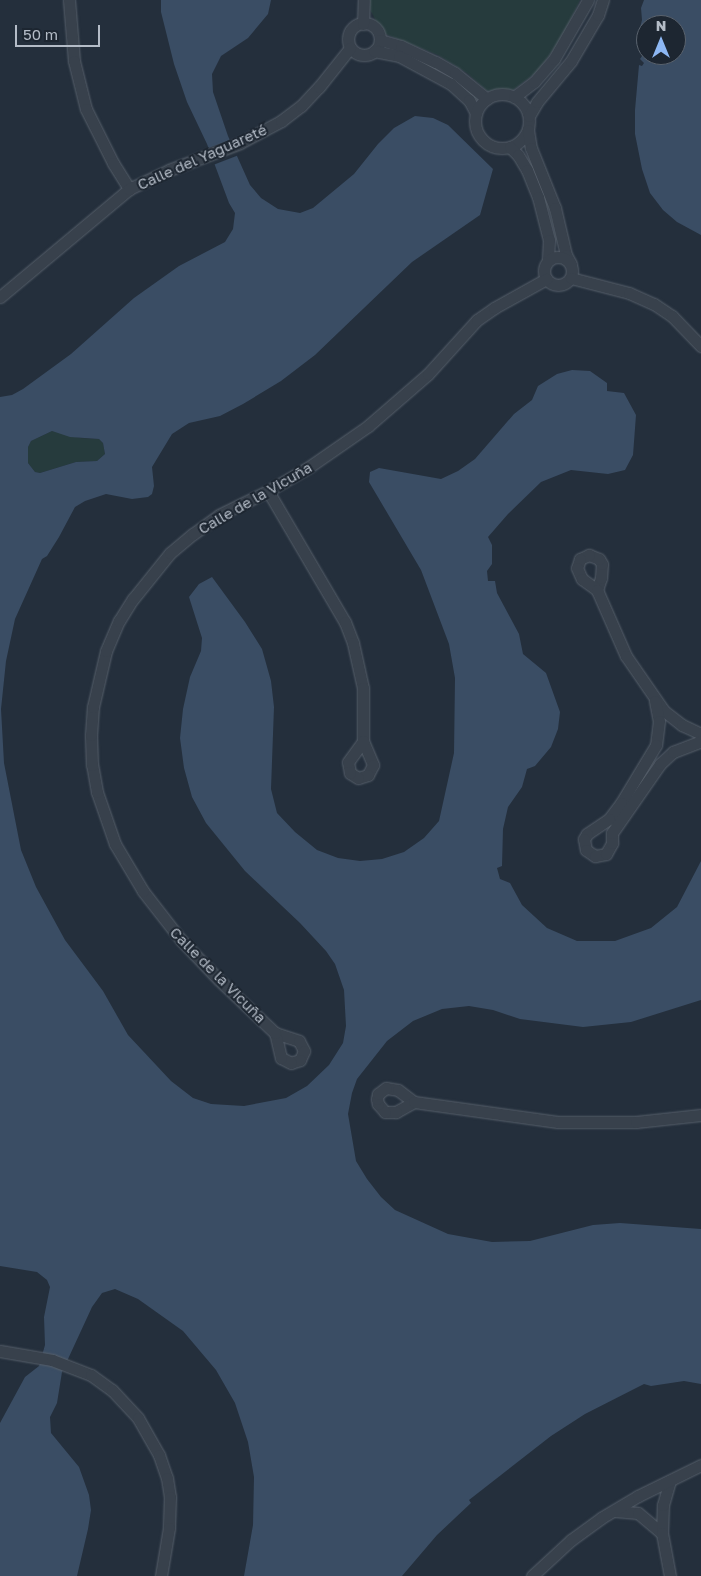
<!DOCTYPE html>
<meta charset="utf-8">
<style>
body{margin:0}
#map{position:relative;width:701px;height:1576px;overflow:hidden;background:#242f3c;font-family:"Golos Text",sans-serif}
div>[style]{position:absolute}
.green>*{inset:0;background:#263b3d}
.water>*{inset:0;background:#3a4d64}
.pier>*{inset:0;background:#242f3c}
.roads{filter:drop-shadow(0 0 1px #565f6a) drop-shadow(0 0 1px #565f6a)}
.minor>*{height:11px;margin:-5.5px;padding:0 5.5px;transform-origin:5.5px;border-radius:5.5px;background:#38414c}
.minor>.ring{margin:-5.5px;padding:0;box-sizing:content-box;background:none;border:11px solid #38414c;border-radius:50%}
span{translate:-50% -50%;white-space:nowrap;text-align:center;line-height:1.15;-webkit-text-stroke:4px #1d2631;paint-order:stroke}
.street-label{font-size:15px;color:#b4bcc7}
.north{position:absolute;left:636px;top:15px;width:50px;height:50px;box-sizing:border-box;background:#1d2631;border:1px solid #59626d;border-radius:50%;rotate:0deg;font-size:14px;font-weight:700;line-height:20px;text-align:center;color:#b4bcc7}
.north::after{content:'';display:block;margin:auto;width:18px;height:22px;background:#8db7f3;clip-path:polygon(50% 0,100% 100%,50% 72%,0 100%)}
.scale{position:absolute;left:15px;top:25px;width:85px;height:22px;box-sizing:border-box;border:2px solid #b4bcc7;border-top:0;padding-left:6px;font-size:15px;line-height:18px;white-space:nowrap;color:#b4bcc7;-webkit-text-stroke:4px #1d2631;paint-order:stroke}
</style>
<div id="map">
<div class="green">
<i style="clip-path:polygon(370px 0,580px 0,560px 41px,537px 72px,513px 90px,487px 91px,467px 73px,438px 55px,383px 33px,370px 10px)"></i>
<i style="clip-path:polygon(52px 431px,80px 438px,99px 439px,103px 443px,105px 454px,97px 461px,76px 462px,40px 473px,35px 472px,28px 463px,28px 447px,31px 441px)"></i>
</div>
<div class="water">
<i style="clip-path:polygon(evenodd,161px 0,271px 0,268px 14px,248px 38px,221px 56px,212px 74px,213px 92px,228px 136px,250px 185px,261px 198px,278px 209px,300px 213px,313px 208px,354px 174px,378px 144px,394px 128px,415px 116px,433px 118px,448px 125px,493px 169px,480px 215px,412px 262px,315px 355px,281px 381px,243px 404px,220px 416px,189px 423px,172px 434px,152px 467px,154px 486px,152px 494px,148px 497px,132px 499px,106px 494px,85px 501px,75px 507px,59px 537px,47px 556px,42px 559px,15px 619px,6px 661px,1px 709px,4px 763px,21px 850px,36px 887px,65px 940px,103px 991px,128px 1035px,171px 1081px,193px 1098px,211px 1104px,244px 1106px,286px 1098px,307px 1086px,329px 1065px,343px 1043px,346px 1026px,344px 990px,335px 964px,326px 951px,300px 923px,245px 871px,206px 823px,192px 797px,184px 768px,180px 738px,183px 709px,190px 677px,201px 651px,202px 638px,189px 597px,199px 584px,212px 577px,245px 622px,262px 649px,271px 681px,274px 707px,271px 789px,277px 813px,295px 832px,317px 850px,338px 858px,360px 861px,382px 859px,404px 852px,424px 838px,439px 821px,454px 753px,455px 678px,449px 644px,421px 570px,369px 482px,370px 472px,379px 468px,441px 479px,458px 471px,475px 459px,514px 414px,532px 400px,538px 386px,557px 374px,572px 370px,590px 371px,607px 383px,607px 391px,624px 393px,636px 415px,633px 455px,625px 470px,608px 474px,571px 470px,541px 482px,508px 514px,488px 537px,492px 545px,492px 564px,487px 571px,488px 581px,495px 581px,497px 593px,519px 634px,523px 654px,546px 673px,560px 712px,558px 729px,551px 747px,535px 766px,527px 769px,522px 787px,508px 807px,503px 829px,502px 866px,497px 868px,500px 879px,510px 883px,522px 905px,547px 928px,577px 941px,615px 941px,651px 928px,677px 907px,701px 861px,701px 1000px,631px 1022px,583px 1027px,520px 1019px,493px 1010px,469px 1006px,442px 1009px,413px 1021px,387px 1041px,357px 1079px,352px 1093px,348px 1114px,356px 1161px,367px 1179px,381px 1197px,395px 1210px,448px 1234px,492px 1242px,530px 1241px,593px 1225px,620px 1223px,701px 1229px,701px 1384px,684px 1381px,651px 1386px,644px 1384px,585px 1414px,551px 1436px,469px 1500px,471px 1503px,437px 1535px,402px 1576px,244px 1576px,253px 1525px,254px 1477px,248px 1442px,235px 1403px,216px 1370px,183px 1331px,138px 1299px,115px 1289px,102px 1293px,92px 1307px,62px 1372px,57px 1403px,50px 1417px,51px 1433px,79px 1467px,89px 1495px,91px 1510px,88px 1529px,77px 1576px,0 1576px,0 1423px,25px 1377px,39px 1366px,45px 1345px,44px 1317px,50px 1287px,47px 1280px,37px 1272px,0 1266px,0 397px,12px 395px,23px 389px,71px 354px,134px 298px,179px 266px,225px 242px,233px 229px,235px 213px,229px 203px,207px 144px,187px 102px,174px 64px,161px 12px,161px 0,52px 431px,70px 437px,99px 439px,103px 443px,105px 454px,97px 461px,76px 462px,40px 473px,35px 472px,28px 463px,28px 447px,31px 441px,52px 431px)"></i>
<i style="clip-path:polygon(evenodd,644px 0,701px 0,701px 235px,677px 222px,663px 210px,650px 193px,642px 169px,635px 134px,635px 110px,639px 65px,642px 66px,644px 63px,640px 59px,644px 53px,636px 43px,642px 20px,641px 8px,644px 0,646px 25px,676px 25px,676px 55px,646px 55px,646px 25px)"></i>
</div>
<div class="pier">
<i style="clip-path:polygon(232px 139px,239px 155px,213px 165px,206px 149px)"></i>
</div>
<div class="roads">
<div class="minor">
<i style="left:69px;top:0;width:61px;rotate:85.3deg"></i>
<i style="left:74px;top:61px;width:49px;rotate:76deg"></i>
<i style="left:86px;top:109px;width:60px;rotate:63.4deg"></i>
<i style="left:113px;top:163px;width:31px;rotate:58deg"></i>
<i class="ring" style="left:348px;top:23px;width:21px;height:21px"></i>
<i style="left:363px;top:24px;width:24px;rotate:-88deg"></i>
<i style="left:380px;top:40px;width:22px;rotate:16deg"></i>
<i style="left:401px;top:46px;width:38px;rotate:25deg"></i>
<i style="left:436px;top:62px;width:22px;rotate:30deg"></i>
<i style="left:455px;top:73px;width:41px;rotate:39.1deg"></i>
<i style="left:374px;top:51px;width:25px;rotate:11deg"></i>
<i style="left:399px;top:56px;width:59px;rotate:28.3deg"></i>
<i style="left:451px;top:84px;width:24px;rotate:42deg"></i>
<i style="left:469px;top:100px;width:15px;rotate:62deg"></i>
<i class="ring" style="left:475px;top:94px;width:43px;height:43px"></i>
<i style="left:514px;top:97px;width:25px;rotate:-37deg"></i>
<i style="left:534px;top:82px;width:30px;rotate:-49deg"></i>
<i style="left:554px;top:59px;width:68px;rotate:-60deg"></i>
<i style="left:529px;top:116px;width:16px;rotate:-60deg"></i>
<i style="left:537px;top:102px;width:53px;rotate:-50.3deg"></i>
<i style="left:571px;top:61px;width:53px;rotate:-59.6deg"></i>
<i style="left:598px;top:15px;width:16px;rotate:-72deg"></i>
<i style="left:528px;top:130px;width:18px;rotate:81deg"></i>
<i style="left:531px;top:148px;width:65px;rotate:68.2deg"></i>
<i style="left:555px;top:208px;width:48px;rotate:76.8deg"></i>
<i style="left:566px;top:255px;width:10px;rotate:61deg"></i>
<i style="left:510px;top:147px;width:11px;rotate:45deg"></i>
<i style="left:518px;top:155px;width:17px;rotate:59deg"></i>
<i style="left:527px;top:170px;width:29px;rotate:68deg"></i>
<i style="left:538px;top:197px;width:44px;rotate:75.7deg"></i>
<i style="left:549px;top:240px;width:20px;rotate:93deg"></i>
<i class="ring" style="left:544px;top:257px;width:17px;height:17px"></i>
<i style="left:571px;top:278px;width:60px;rotate:14.5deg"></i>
<i style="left:629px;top:293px;width:27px;rotate:24deg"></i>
<i style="left:654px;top:304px;width:22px;rotate:34deg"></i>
<i style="left:672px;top:316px;width:42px;rotate:46deg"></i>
<i style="left:0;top:297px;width:168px;rotate:-39.9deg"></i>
<i style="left:129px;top:189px;width:44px;rotate:-25.4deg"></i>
<i style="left:169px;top:170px;width:76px;rotate:-20.8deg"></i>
<i style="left:240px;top:143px;width:47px;rotate:-28.2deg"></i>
<i style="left:281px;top:121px;width:25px;rotate:-37deg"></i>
<i style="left:301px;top:106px;width:26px;rotate:-47deg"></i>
<i style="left:319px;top:87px;width:50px;rotate:-51.5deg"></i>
<i style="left:268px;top:491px;width:152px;rotate:59.6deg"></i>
<i style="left:345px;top:622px;width:22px;rotate:69deg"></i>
<i style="left:353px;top:643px;width:46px;rotate:77.5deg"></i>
<i style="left:363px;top:688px;width:53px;rotate:90deg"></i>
<i style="left:363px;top:741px;width:26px;rotate:67deg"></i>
<i style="left:373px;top:765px;width:11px;rotate:117deg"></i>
<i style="left:368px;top:775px;width:10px;rotate:163deg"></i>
<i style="left:358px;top:778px;width:9px;rotate:-148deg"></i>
<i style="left:350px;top:773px;width:11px;rotate:-100deg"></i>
<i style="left:348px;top:762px;width:26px;rotate:-54deg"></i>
<i style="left:597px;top:590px;width:13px;rotate:-72deg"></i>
<i style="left:601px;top:578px;width:14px;rotate:-86deg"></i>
<i style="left:602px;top:564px;width:6px;rotate:-121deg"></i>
<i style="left:599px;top:559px;width:11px;rotate:-158deg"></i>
<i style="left:589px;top:555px;width:10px;rotate:156deg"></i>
<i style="left:580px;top:559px;width:9px;rotate:108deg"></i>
<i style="left:577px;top:568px;width:12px;rotate:66deg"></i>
<i style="left:582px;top:579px;width:19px;rotate:36deg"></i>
<i style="left:597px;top:590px;width:72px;rotate:66.3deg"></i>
<i style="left:626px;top:656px;width:67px;rotate:55.4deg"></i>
<i style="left:664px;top:711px;width:23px;rotate:38deg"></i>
<i style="left:682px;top:725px;width:21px;rotate:25deg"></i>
<i style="left:655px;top:701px;width:20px;rotate:79deg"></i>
<i style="left:659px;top:721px;width:24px;rotate:97deg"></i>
<i style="left:656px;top:745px;width:68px;rotate:121.1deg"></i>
<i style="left:621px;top:803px;width:20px;rotate:127deg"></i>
<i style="left:609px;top:819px;width:27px;rotate:146deg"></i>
<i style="left:587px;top:834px;width:6px;rotate:121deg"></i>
<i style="left:584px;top:839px;width:11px;rotate:80deg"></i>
<i style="left:586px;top:850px;width:11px;rotate:34deg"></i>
<i style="left:595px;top:856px;width:11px;rotate:-10deg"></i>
<i style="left:606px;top:854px;width:13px;rotate:-61deg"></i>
<i style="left:612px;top:843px;width:10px;rotate:-90deg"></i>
<i style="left:612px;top:833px;width:84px;rotate:-55.2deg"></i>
<i style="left:660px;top:764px;width:18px;rotate:-43deg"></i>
<i style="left:673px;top:752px;width:30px;rotate:-21deg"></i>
<i style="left:275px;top:1033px;width:25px;rotate:18deg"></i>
<i style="left:299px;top:1041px;width:11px;rotate:63deg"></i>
<i style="left:304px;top:1051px;width:10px;rotate:114deg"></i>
<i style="left:300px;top:1060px;width:9px;rotate:162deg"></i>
<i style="left:291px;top:1063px;width:11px;rotate:-153deg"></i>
<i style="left:281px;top:1058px;width:26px;rotate:-103deg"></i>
<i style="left:275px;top:1033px;width:77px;rotate:-136.6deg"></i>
<i style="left:219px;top:980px;width:55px;rotate:-133.5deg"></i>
<i style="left:181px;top:940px;width:62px;rotate:-127.8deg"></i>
<i style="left:143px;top:891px;width:55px;rotate:-120.8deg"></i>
<i style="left:115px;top:844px;width:55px;rotate:-109.1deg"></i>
<i style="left:97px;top:792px;width:27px;rotate:-100deg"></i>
<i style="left:92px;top:765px;width:30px;rotate:-92deg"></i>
<i style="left:91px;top:735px;width:28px;rotate:-86deg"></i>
<i style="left:93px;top:707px;width:57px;rotate:-76.9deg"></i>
<i style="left:106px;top:651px;width:33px;rotate:-67deg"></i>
<i style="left:119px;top:621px;width:26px;rotate:-58deg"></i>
<i style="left:133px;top:599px;width:59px;rotate:-51.2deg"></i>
<i style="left:170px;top:553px;width:30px;rotate:-40deg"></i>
<i style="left:193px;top:534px;width:32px;rotate:-36deg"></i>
<i style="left:219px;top:515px;width:55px;rotate:-26.1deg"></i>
<i style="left:268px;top:491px;width:48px;rotate:-30.3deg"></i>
<i style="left:309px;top:467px;width:72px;rotate:-34.8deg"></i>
<i style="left:368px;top:426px;width:79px;rotate:-40.9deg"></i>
<i style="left:428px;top:374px;width:73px;rotate:-47.8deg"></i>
<i style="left:477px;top:320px;width:21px;rotate:-35deg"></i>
<i style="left:494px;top:308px;width:60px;rotate:-29.1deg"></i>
<i style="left:386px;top:1088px;width:12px;rotate:9deg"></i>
<i style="left:398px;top:1090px;width:20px;rotate:37deg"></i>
<i style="left:414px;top:1102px;width:21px;rotate:151deg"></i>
<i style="left:396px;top:1112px;width:11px;rotate:180deg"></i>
<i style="left:385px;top:1112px;width:11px;rotate:-131deg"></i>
<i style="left:378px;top:1104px;width:5px;rotate:-101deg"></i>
<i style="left:377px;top:1099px;width:5px;rotate:-79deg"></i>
<i style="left:378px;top:1094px;width:10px;rotate:-37deg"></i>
<i style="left:414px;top:1102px;width:145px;rotate:7.9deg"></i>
<i style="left:558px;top:1122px;width:78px"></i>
<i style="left:636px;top:1122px;width:65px;rotate:-6.1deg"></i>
<i style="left:0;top:1351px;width:53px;rotate:9.8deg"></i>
<i style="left:52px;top:1360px;width:42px;rotate:21deg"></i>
<i style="left:91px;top:1375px;width:26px;rotate:36deg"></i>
<i style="left:112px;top:1390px;width:38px;rotate:47deg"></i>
<i style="left:138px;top:1418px;width:43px;rotate:60.4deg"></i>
<i style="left:159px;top:1455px;width:24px;rotate:71deg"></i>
<i style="left:167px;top:1478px;width:19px;rotate:81deg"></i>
<i style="left:170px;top:1497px;width:31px;rotate:92deg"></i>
<i style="left:169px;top:1528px;width:49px;rotate:99.5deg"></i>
<i style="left:615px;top:1511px;width:23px;rotate:5deg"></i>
<i style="left:638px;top:1513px;width:31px;rotate:40deg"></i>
<i style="left:662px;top:1533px;width:28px;rotate:-88deg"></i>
<i style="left:663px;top:1505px;width:25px;rotate:-74deg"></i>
<i style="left:662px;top:1533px;width:44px;rotate:79.5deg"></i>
<i style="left:532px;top:1576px;width:53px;rotate:-42.7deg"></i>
<i style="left:571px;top:1540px;width:37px;rotate:-36deg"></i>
<i style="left:601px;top:1518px;width:43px;rotate:-30.7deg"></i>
<i style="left:638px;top:1496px;width:70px;rotate:-26.2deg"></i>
</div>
</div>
<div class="street-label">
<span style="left:202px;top:157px;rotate:-24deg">Calle del Yaguareté</span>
<span style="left:255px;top:498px;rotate:-30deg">Calle de la Vicuña</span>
<span style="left:218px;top:975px;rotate:45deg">Calle de la Vicuña</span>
</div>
<div class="north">N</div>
<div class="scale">50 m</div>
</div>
